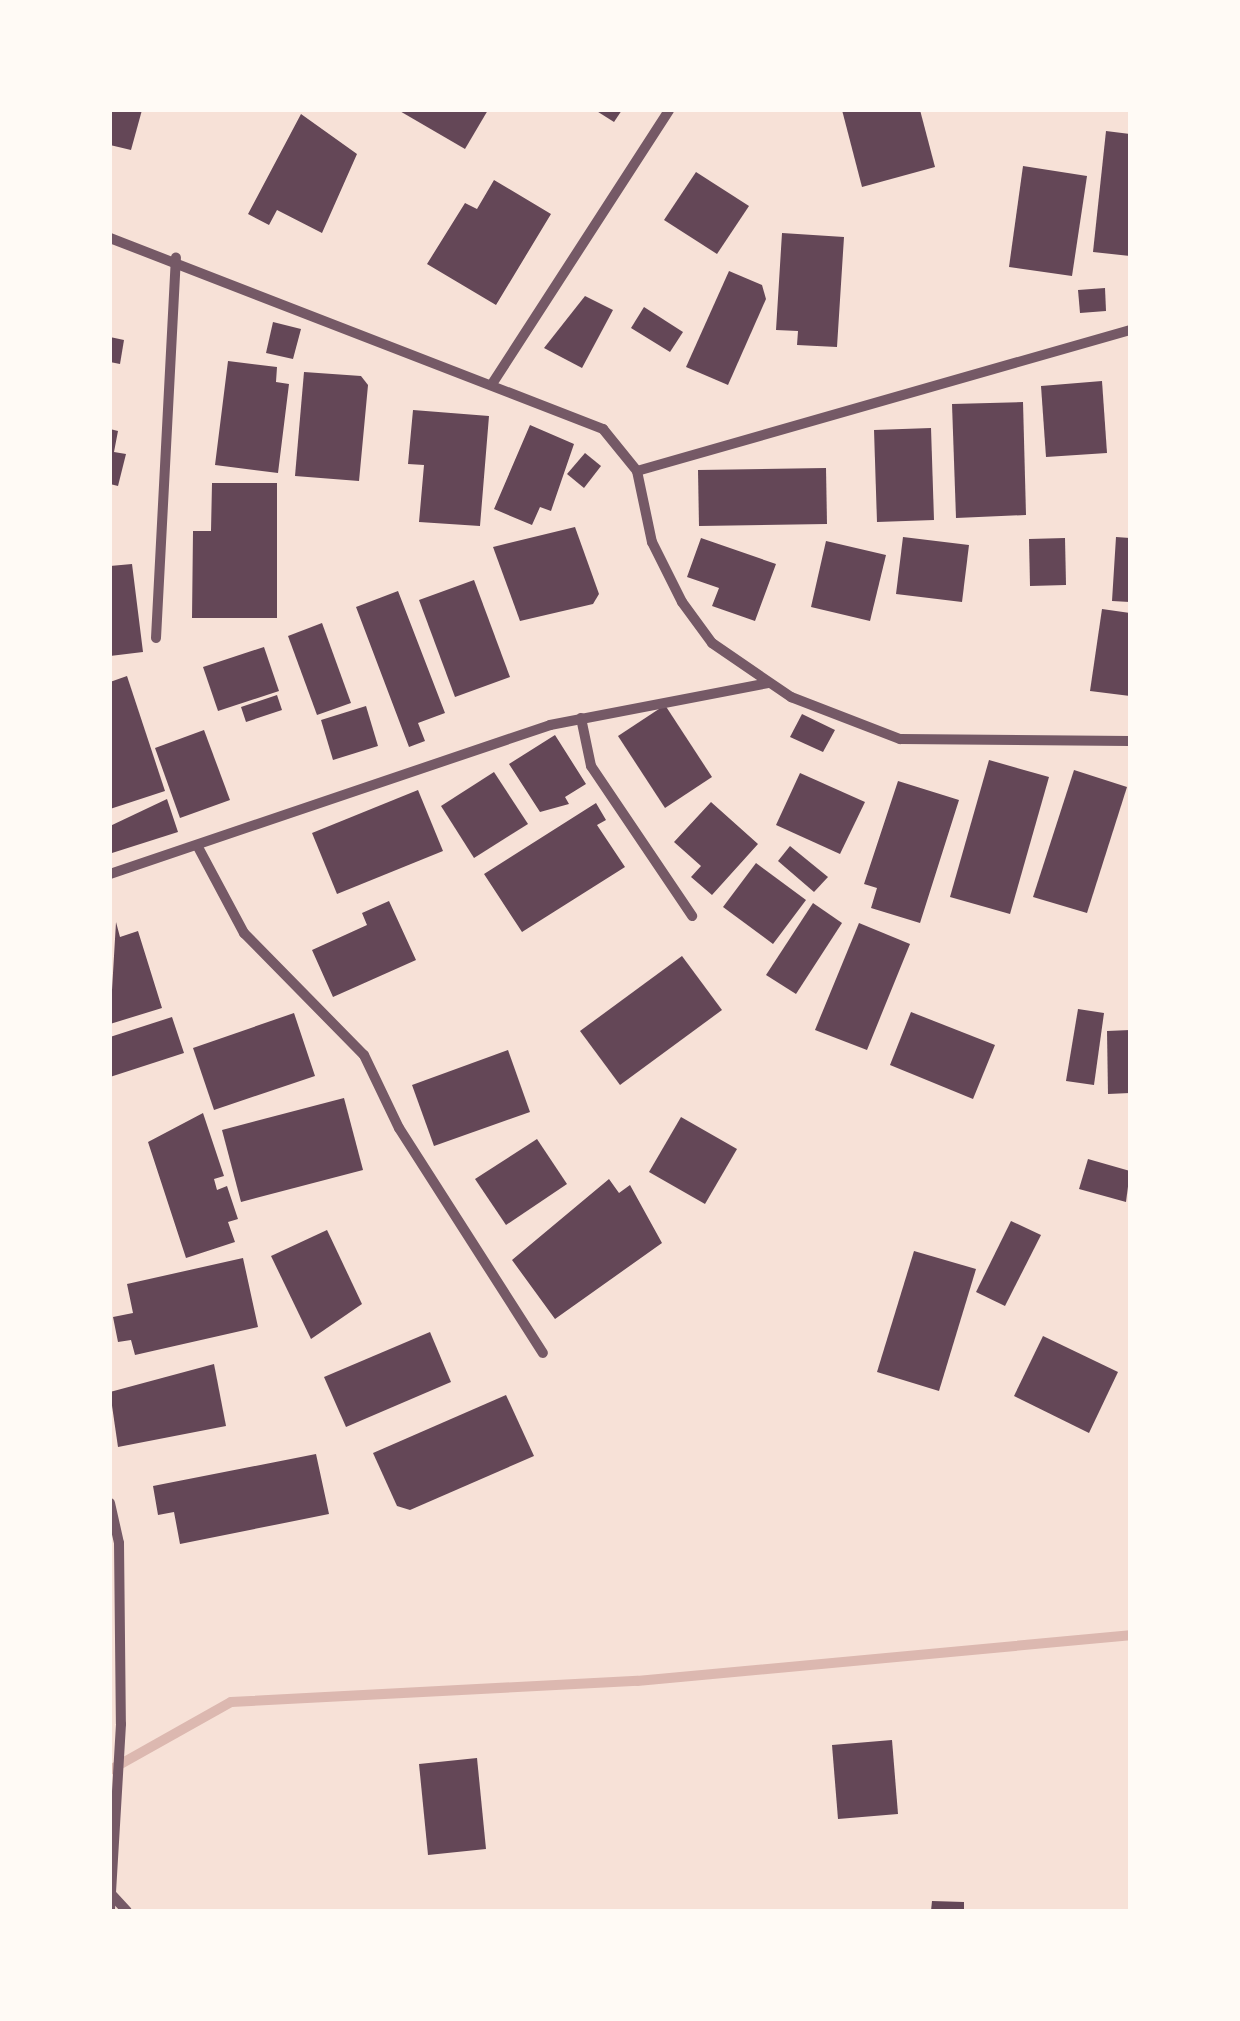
<!DOCTYPE html>
<style>
body{margin:0}
#map{position:relative;width:1240px;height:2021px;overflow:hidden;background:#f7e1d7;font-family:Jost,sans-serif}
div>[style]{position:absolute}
.stream>*{height:10px;margin:-5px;padding:0 5px;transform-origin:5px;border-radius:5px;background:#dcb8b0}
.building>*{inset:0;background:#644757}
.minor>*{height:10px;margin:-5px;padding:0 5px;transform-origin:5px;border-radius:5px;background:#755966}
span{translate:-50% -50%;white-space:nowrap;text-align:center;line-height:1.15;-webkit-text-stroke:10px #fffaf5;paint-order:stroke}
.frame{position:absolute;inset:0;border:112px solid #fffaf5;pointer-events:none}
</style>
<div id="map">
<div class="stream">
<i style="left:110px;top:1770px;width:139px;rotate:-29.3deg"></i>
<i style="left:231px;top:1702px;width:407px;rotate:-3deg"></i>
<i style="left:637px;top:1681px;width:495px;rotate:-5.3deg"></i>
</div>
<div class="building">
<i style="clip-path:polygon(110px 110px,142px 110px,131px 150px,110px 145px)"></i>
<i style="clip-path:polygon(398px 110px,488px 110px,465px 149px)"></i>
<i style="clip-path:polygon(595px 110px,622px 110px,614px 122px)"></i>
<i style="clip-path:polygon(842px 110px,920px 110px,935px 167px,862px 187px)"></i>
<i style="clip-path:polygon(301px 114px,357px 154px,322px 233px,277px 210px,269px 225px,248px 214px)"></i>
<i style="clip-path:polygon(1106px 131px,1130px 134px,1130px 256px,1093px 252px)"></i>
<i style="clip-path:polygon(1023px 166px,1087px 176px,1072px 276px,1009px 267px)"></i>
<i style="clip-path:polygon(696px 172px,749px 206px,717px 254px,664px 220px)"></i>
<i style="clip-path:polygon(494px 180px,551px 214px,496px 305px,427px 264px,465px 203px,477px 209px)"></i>
<i style="clip-path:polygon(782px 233px,844px 237px,837px 347px,797px 345px,798px 331px,776px 330px)"></i>
<i style="clip-path:polygon(729px 271px,762px 285px,766px 299px,728px 385px,686px 367px)"></i>
<i style="clip-path:polygon(1105px 288px,1106px 311px,1080px 313px,1078px 290px)"></i>
<i style="clip-path:polygon(585px 296px,613px 310px,582px 368px,544px 348px)"></i>
<i style="clip-path:polygon(644px 307px,683px 332px,670px 352px,631px 328px)"></i>
<i style="clip-path:polygon(273px 322px,301px 329px,293px 359px,266px 353px)"></i>
<i style="clip-path:polygon(110px 337px,124px 340px,120px 364px,110px 362px)"></i>
<i style="clip-path:polygon(228px 361px,277px 367px,276px 382px,289px 384px,278px 473px,215px 465px)"></i>
<i style="clip-path:polygon(304px 372px,361px 376px,368px 385px,359px 481px,295px 476px)"></i>
<i style="clip-path:polygon(1102px 381px,1107px 453px,1046px 457px,1041px 386px)"></i>
<i style="clip-path:polygon(1023px 402px,1026px 515px,956px 518px,952px 404px)"></i>
<i style="clip-path:polygon(413px 410px,489px 416px,480px 526px,419px 522px,424px 465px,408px 464px)"></i>
<i style="clip-path:polygon(530px 425px,574px 444px,551px 511px,540px 507px,532px 525px,494px 509px)"></i>
<i style="clip-path:polygon(931px 428px,934px 520px,877px 522px,874px 430px)"></i>
<i style="clip-path:polygon(110px 429px,118px 431px,114px 452px,126px 454px,118px 486px,110px 484px)"></i>
<i style="clip-path:polygon(585px 453px,601px 466px,584px 488px,567px 474px)"></i>
<i style="clip-path:polygon(826px 468px,827px 524px,699px 526px,698px 470px)"></i>
<i style="clip-path:polygon(212px 483px,277px 483px,277px 618px,192px 618px,193px 531px,211px 531px)"></i>
<i style="clip-path:polygon(575px 527px,599px 594px,593px 604px,520px 621px,493px 547px)"></i>
<i style="clip-path:polygon(903px 537px,969px 545px,962px 602px,896px 594px)"></i>
<i style="clip-path:polygon(1116px 537px,1130px 538px,1130px 602px,1112px 601px)"></i>
<i style="clip-path:polygon(701px 538px,776px 564px,755px 621px,712px 606px,719px 588px,687px 577px)"></i>
<i style="clip-path:polygon(1065px 538px,1066px 585px,1030px 586px,1029px 539px)"></i>
<i style="clip-path:polygon(826px 541px,886px 555px,870px 621px,811px 607px)"></i>
<i style="clip-path:polygon(132px 564px,143px 652px,110px 656px,110px 566px)"></i>
<i style="clip-path:polygon(474px 580px,510px 677px,455px 697px,419px 600px)"></i>
<i style="clip-path:polygon(398px 591px,445px 713px,418px 723px,425px 741px,409px 747px,356px 607px)"></i>
<i style="clip-path:polygon(1102px 609px,1130px 613px,1130px 696px,1090px 691px)"></i>
<i style="clip-path:polygon(322px 623px,351px 703px,317px 715px,288px 636px)"></i>
<i style="clip-path:polygon(264px 647px,279px 691px,218px 711px,203px 667px)"></i>
<i style="clip-path:polygon(127px 676px,165px 791px,110px 809px,110px 682px)"></i>
<i style="clip-path:polygon(277px 695px,282px 710px,246px 722px,241px 707px)"></i>
<i style="clip-path:polygon(665px 705px,712px 777px,665px 808px,618px 736px)"></i>
<i style="clip-path:polygon(366px 706px,378px 746px,333px 760px,321px 720px)"></i>
<i style="clip-path:polygon(802px 714px,835px 730px,823px 752px,790px 737px)"></i>
<i style="clip-path:polygon(204px 730px,230px 800px,180px 818px,155px 748px)"></i>
<i style="clip-path:polygon(555px 735px,586px 784px,565px 797px,569px 804px,540px 812px,509px 764px)"></i>
<i style="clip-path:polygon(989px 760px,1049px 777px,1010px 914px,950px 897px)"></i>
<i style="clip-path:polygon(1074px 770px,1127px 787px,1087px 913px,1033px 897px)"></i>
<i style="clip-path:polygon(494px 772px,528px 824px,474px 858px,441px 806px)"></i>
<i style="clip-path:polygon(800px 773px,865px 802px,840px 854px,776px 825px)"></i>
<i style="clip-path:polygon(898px 781px,959px 800px,920px 923px,871px 908px,877px 888px,864px 884px)"></i>
<i style="clip-path:polygon(418px 790px,443px 851px,337px 894px,312px 833px)"></i>
<i style="clip-path:polygon(167px 799px,178px 832px,112px 853px,110px 826px)"></i>
<i style="clip-path:polygon(711px 802px,758px 844px,712px 895px,691px 877px,701px 866px,674px 842px)"></i>
<i style="clip-path:polygon(596px 803px,606px 820px,597px 825px,625px 867px,522px 932px,484px 874px)"></i>
<i style="clip-path:polygon(790px 846px,828px 877px,814px 892px,778px 861px)"></i>
<i style="clip-path:polygon(756px 863px,806px 900px,773px 944px,723px 907px)"></i>
<i style="clip-path:polygon(389px 901px,416px 960px,333px 997px,312px 950px,367px 925px,362px 913px)"></i>
<i style="clip-path:polygon(813px 903px,842px 923px,796px 994px,766px 975px)"></i>
<i style="clip-path:polygon(116px 922px,120px 937px,138px 931px,162px 1008px,110px 1024px)"></i>
<i style="clip-path:polygon(859px 923px,910px 944px,867px 1050px,815px 1030px)"></i>
<i style="clip-path:polygon(682px 956px,722px 1010px,620px 1085px,580px 1031px)"></i>
<i style="clip-path:polygon(1078px 1009px,1104px 1013px,1094px 1085px,1066px 1081px)"></i>
<i style="clip-path:polygon(911px 1012px,995px 1045px,973px 1099px,890px 1065px)"></i>
<i style="clip-path:polygon(294px 1013px,315px 1076px,214px 1110px,193px 1048px)"></i>
<i style="clip-path:polygon(172px 1017px,184px 1053px,110px 1077px,110px 1037px)"></i>
<i style="clip-path:polygon(1130px 1030px,1130px 1093px,1108px 1094px,1107px 1031px)"></i>
<i style="clip-path:polygon(508px 1050px,530px 1112px,434px 1146px,412px 1085px)"></i>
<i style="clip-path:polygon(344px 1098px,363px 1170px,241px 1202px,222px 1130px)"></i>
<i style="clip-path:polygon(203px 1113px,224px 1176px,214px 1179px,217px 1190px,227px 1186px,238px 1219px,228px 1222px,235px 1242px,186px 1258px,148px 1142px)"></i>
<i style="clip-path:polygon(681px 1117px,737px 1149px,705px 1204px,649px 1172px)"></i>
<i style="clip-path:polygon(537px 1139px,567px 1184px,506px 1225px,475px 1179px)"></i>
<i style="clip-path:polygon(1088px 1159px,1130px 1171px,1126px 1202px,1079px 1189px)"></i>
<i style="clip-path:polygon(609px 1179px,619px 1193px,630px 1185px,662px 1243px,555px 1319px,512px 1260px)"></i>
<i style="clip-path:polygon(1011px 1221px,1041px 1235px,1005px 1306px,976px 1292px)"></i>
<i style="clip-path:polygon(327px 1230px,362px 1304px,311px 1339px,271px 1256px)"></i>
<i style="clip-path:polygon(914px 1251px,976px 1269px,939px 1391px,877px 1372px)"></i>
<i style="clip-path:polygon(243px 1258px,258px 1327px,135px 1355px,131px 1340px,118px 1342px,113px 1317px,133px 1313px,127px 1284px)"></i>
<i style="clip-path:polygon(430px 1332px,451px 1382px,346px 1427px,324px 1377px)"></i>
<i style="clip-path:polygon(1043px 1336px,1118px 1372px,1089px 1433px,1014px 1396px)"></i>
<i style="clip-path:polygon(214px 1364px,226px 1426px,118px 1447px,110px 1392px)"></i>
<i style="clip-path:polygon(506px 1395px,534px 1456px,410px 1510px,397px 1506px,373px 1453px)"></i>
<i style="clip-path:polygon(316px 1454px,329px 1514px,180px 1544px,174px 1512px,158px 1515px,153px 1486px)"></i>
<i style="clip-path:polygon(892px 1740px,898px 1814px,838px 1819px,832px 1745px)"></i>
<i style="clip-path:polygon(477px 1758px,486px 1849px,428px 1855px,419px 1764px)"></i>
<i style="clip-path:polygon(932px 1901px,964px 1902px,964px 1911px,931px 1911px)"></i>
</div>
<div class="minor">
<i style="left:110px;top:238px;width:529px;rotate:21.18deg"></i>
<i style="left:603px;top:429px;width:54px;rotate:51deg"></i>
<i style="left:637px;top:471px;width:73px;rotate:78.1deg"></i>
<i style="left:652px;top:542px;width:67px;rotate:63.4deg"></i>
<i style="left:682px;top:602px;width:51px;rotate:53.8deg"></i>
<i style="left:712px;top:643px;width:96px;rotate:34.4deg"></i>
<i style="left:791px;top:697px;width:117px;rotate:21.1deg"></i>
<i style="left:900px;top:739px;width:230px;rotate:0.5deg"></i>
<i style="left:492px;top:384px;width:326px;rotate:-57.1deg"></i>
<i style="left:637px;top:471px;width:513px;rotate:-15.96deg"></i>
<i style="left:156px;top:638px;width:381px;rotate:-87deg"></i>
<i style="left:581px;top:718px;width:49px;rotate:78.2deg"></i>
<i style="left:591px;top:766px;width:181px;rotate:56deg"></i>
<i style="left:198px;top:847px;width:98px;rotate:61.9deg"></i>
<i style="left:244px;top:933px;width:171px;rotate:45.5deg"></i>
<i style="left:364px;top:1055px;width:81px;rotate:64.4deg"></i>
<i style="left:399px;top:1128px;width:267px;rotate:57.4deg"></i>
<i style="left:110px;top:874px;width:465px;rotate:-18.7deg"></i>
<i style="left:550px;top:725px;width:222px;rotate:-10.9deg"></i>
<i style="left:110px;top:1503px;width:41px;rotate:77.3deg"></i>
<i style="left:119px;top:1543px;width:181px;rotate:89.4deg"></i>
<i style="left:121px;top:1724px;width:185px;rotate:93.4deg"></i>
<i style="left:112px;top:1895px;width:22px;rotate:47deg"></i>
</div>
<div class="frame"></div>
</div>
